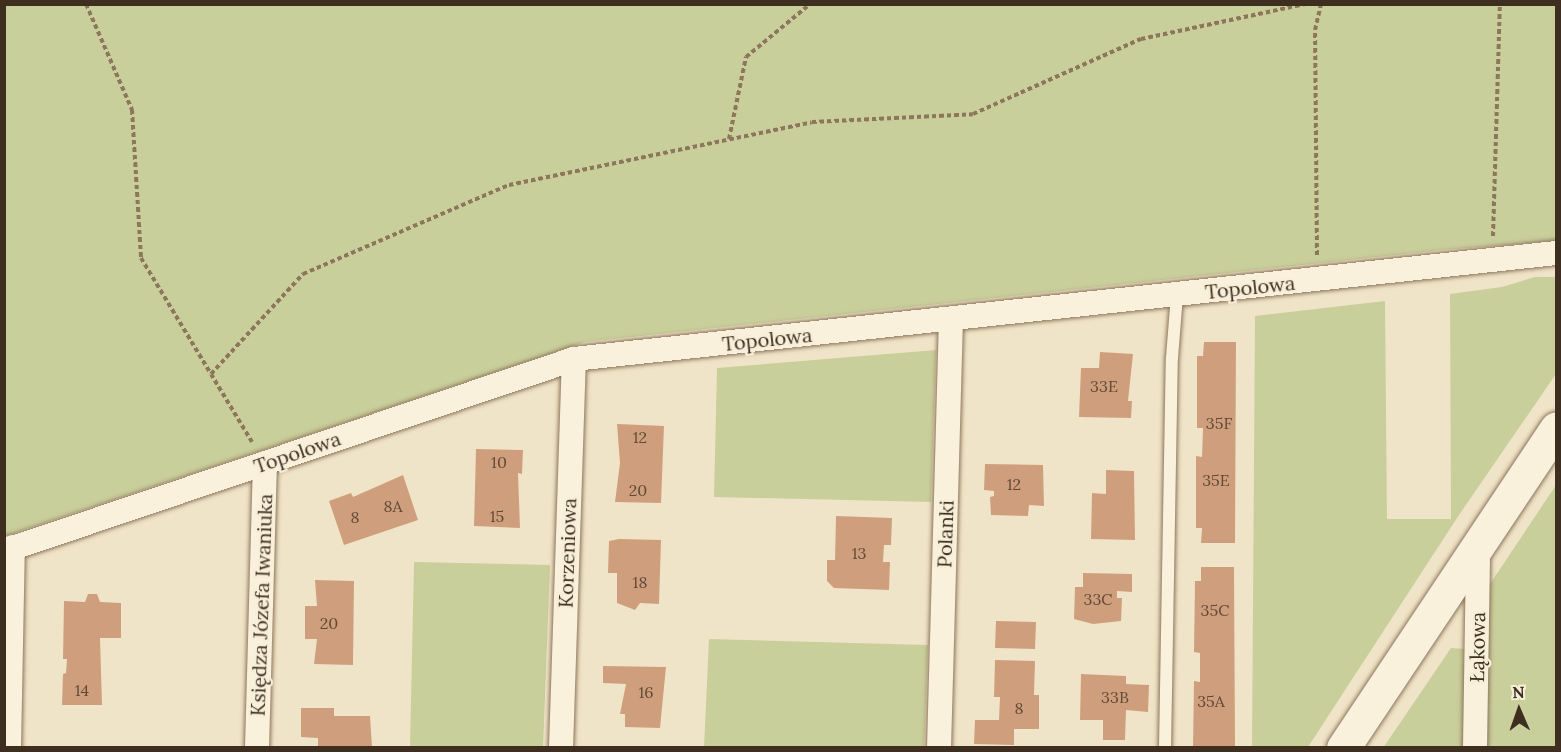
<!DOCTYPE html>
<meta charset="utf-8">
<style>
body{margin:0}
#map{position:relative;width:1561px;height:752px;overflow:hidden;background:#f0e4c8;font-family:Lora,serif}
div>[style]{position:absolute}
.green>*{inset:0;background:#c9cf9b}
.building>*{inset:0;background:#cf9f7d}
.path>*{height:4px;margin-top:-2px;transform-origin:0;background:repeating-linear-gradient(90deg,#8d765c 0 4.5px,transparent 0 7.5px)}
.roads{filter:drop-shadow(0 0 2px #8d765c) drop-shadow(0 0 2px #8d765c)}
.lane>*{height:12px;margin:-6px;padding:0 6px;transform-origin:6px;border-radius:6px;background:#faf1dc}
.street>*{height:24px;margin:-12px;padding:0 12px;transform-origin:12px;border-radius:12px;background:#faf1dc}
.secondary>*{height:33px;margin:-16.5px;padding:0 16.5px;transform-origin:16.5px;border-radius:16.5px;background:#faf1dc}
span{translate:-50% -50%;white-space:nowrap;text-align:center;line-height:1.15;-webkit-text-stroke:4.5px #f7eed8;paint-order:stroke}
.number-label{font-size:16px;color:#624a37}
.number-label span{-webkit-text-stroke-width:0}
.street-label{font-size:20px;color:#3d2e20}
.frame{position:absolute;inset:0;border:6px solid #3d2e20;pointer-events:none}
.north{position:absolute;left:1489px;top:680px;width:60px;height:60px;-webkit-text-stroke:4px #f7eed8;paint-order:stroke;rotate:358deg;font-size:16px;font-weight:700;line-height:24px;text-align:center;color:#3d2e20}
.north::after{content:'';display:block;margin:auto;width:21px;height:27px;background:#3d2e20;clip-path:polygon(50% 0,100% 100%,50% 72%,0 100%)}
</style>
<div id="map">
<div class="green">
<i style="clip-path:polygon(4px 5px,1556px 5px,1556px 241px,1442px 250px,585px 342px,5px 536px)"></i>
<i style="clip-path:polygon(1535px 277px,1556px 277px,1556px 374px,1459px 515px,1308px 747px,1252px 747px,1255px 316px,1385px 301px,1387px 519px,1451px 519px,1450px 294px,1502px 287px)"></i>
<i style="clip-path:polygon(936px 350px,931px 502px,714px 497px,717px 368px)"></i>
<i style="clip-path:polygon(1556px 485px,1556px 747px,1484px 748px,1488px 587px)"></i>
<i style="clip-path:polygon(414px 562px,550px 565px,543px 747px,410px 747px)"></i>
<i style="clip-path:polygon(709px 639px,928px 645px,924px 747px,704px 747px)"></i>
<i style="clip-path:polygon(1451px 648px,1466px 649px,1466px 747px,1383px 748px)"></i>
</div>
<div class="building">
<i style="clip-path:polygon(1204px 342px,1236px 342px,1235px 543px,1201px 543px,1202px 528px,1196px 528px,1196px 456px,1202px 457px,1203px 428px,1197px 428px,1197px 356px,1203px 356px)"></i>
<i style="clip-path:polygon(1100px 352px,1133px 354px,1128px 401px,1132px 401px,1131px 418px,1079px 417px,1081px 368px,1099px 368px)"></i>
<i style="clip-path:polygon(617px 424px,664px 426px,661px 503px,615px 502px,620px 463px)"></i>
<i style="clip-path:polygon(476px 449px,523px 450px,522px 474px,518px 473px,520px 528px,474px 526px)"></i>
<i style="clip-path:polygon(985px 464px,1043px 465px,1044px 506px,1029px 505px,1028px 516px,991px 515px,990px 497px,994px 496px,994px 491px,984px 490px)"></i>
<i style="clip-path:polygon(1106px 470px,1134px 471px,1135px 540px,1091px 539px,1092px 493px,1106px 494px)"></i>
<i style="clip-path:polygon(403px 475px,418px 520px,344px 545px,329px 501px,351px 493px,353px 497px)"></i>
<i style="clip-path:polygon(836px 516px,892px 518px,891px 545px,884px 545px,883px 562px,890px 562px,889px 590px,834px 588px,827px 581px,827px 560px,835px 560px)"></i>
<i style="clip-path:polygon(619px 539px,661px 540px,659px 604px,640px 603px,635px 610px,617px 603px,617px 573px,608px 573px,609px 541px)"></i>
<i style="clip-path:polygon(1201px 567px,1234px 567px,1235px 747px,1193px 747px,1194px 681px,1200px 682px,1200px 653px,1194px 652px,1195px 581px,1201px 581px)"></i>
<i style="clip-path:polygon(1083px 573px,1132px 574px,1132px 592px,1117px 591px,1117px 598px,1122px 598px,1121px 621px,1093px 624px,1074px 619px,1075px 587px,1083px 587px)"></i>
<i style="clip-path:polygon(315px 580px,354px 581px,353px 665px,314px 664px,317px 639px,305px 639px,305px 606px,317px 606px)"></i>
<i style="clip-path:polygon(88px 594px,97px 594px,100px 602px,121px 603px,121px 638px,100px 638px,102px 705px,62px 705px,63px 674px,66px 673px,67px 659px,63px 659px,64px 601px,85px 602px)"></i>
<i style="clip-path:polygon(996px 621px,1036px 622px,1035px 649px,995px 648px)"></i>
<i style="clip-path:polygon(995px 660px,1035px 661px,1034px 695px,1039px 695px,1039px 729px,1014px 729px,1014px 745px,974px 744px,975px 720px,999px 720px,1000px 697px,994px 697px)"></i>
<i style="clip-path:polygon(603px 666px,666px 667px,660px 728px,625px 727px,625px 714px,620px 714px,626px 684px,603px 683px)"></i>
<i style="clip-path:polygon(1081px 674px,1126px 676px,1126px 684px,1149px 685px,1148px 712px,1126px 710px,1125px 740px,1103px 740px,1103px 720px,1080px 720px)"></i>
<i style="clip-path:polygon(301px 708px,334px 708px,334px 716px,370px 716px,372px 747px,318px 747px,318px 738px,301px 737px)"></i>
</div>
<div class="path">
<i style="left:86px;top:4px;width:116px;rotate:66.5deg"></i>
<i style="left:132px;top:110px;width:148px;rotate:86.5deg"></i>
<i style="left:141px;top:258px;width:135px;rotate:58.9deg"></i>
<i style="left:729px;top:139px;width:84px;rotate:-78.3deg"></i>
<i style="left:746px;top:57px;width:83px;rotate:-39.6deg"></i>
<i style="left:1493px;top:236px;width:232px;rotate:-88.3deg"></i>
<i style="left:1317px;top:255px;width:225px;rotate:-90.5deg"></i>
<i style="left:1315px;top:30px;width:27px;rotate:-77deg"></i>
<i style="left:252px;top:442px;width:79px;rotate:-121.1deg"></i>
<i style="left:211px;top:374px;width:136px;rotate:-47.4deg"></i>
<i style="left:303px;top:274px;width:224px;rotate:-23.4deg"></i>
<i style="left:509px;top:185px;width:309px;rotate:-11.7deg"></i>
<i style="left:812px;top:122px;width:161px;rotate:-2.8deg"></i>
<i style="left:973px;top:114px;width:184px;rotate:-24.1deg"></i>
<i style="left:1141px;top:39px;width:169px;rotate:-12deg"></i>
</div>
<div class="roads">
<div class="lane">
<i style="left:1165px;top:748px;width:390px;rotate:-89deg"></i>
<i style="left:1172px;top:358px;width:63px;rotate:-85.5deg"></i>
</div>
<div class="street">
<i style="left:4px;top:551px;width:601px;rotate:-18.62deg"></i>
<i style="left:574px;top:359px;width:988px;rotate:-6.16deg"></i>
<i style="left:9px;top:748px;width:201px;rotate:-88.9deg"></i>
<i style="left:257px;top:748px;width:285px;rotate:-88.4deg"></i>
<i style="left:561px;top:748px;width:389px;rotate:-88.1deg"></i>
<i style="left:939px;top:748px;width:428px;rotate:-88.4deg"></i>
<i style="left:1475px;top:748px;width:202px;rotate:-89.1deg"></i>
</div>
<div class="secondary">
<i style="left:1343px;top:748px;width:384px;rotate:-56.3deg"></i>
</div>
</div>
<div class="number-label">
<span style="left:1104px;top:386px">33E</span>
<span style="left:1219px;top:423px">35F</span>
<span style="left:640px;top:437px">12</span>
<span style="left:499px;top:462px">10</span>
<span style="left:1216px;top:480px">35E</span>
<span style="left:1014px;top:484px">12</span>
<span style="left:638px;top:490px">20</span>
<span style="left:393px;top:506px">8A</span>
<span style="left:497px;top:516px">15</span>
<span style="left:355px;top:517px">8</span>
<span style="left:859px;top:553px">13</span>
<span style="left:640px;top:582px">18</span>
<span style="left:1098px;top:599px">33C</span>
<span style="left:1215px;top:610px">35C</span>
<span style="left:329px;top:623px">20</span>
<span style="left:82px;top:690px">14</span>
<span style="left:646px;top:692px">16</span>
<span style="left:1115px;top:697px">33B</span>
<span style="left:1211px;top:701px">35A</span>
<span style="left:1019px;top:708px">8</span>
</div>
<div class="street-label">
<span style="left:1250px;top:287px;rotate:-6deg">Topolowa</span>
<span style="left:767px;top:339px;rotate:-6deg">Topolowa</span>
<span style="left:297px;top:452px;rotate:-19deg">Topolowa</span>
<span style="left:945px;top:534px;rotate:-88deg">Polanki</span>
<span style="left:567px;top:553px;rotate:-88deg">Korzeniowa</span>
<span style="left:261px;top:605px;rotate:-88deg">Księdza Józefa Iwaniuka</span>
<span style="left:1477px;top:647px;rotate:-89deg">Łąkowa</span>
</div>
<div class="frame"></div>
<div class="north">N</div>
</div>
